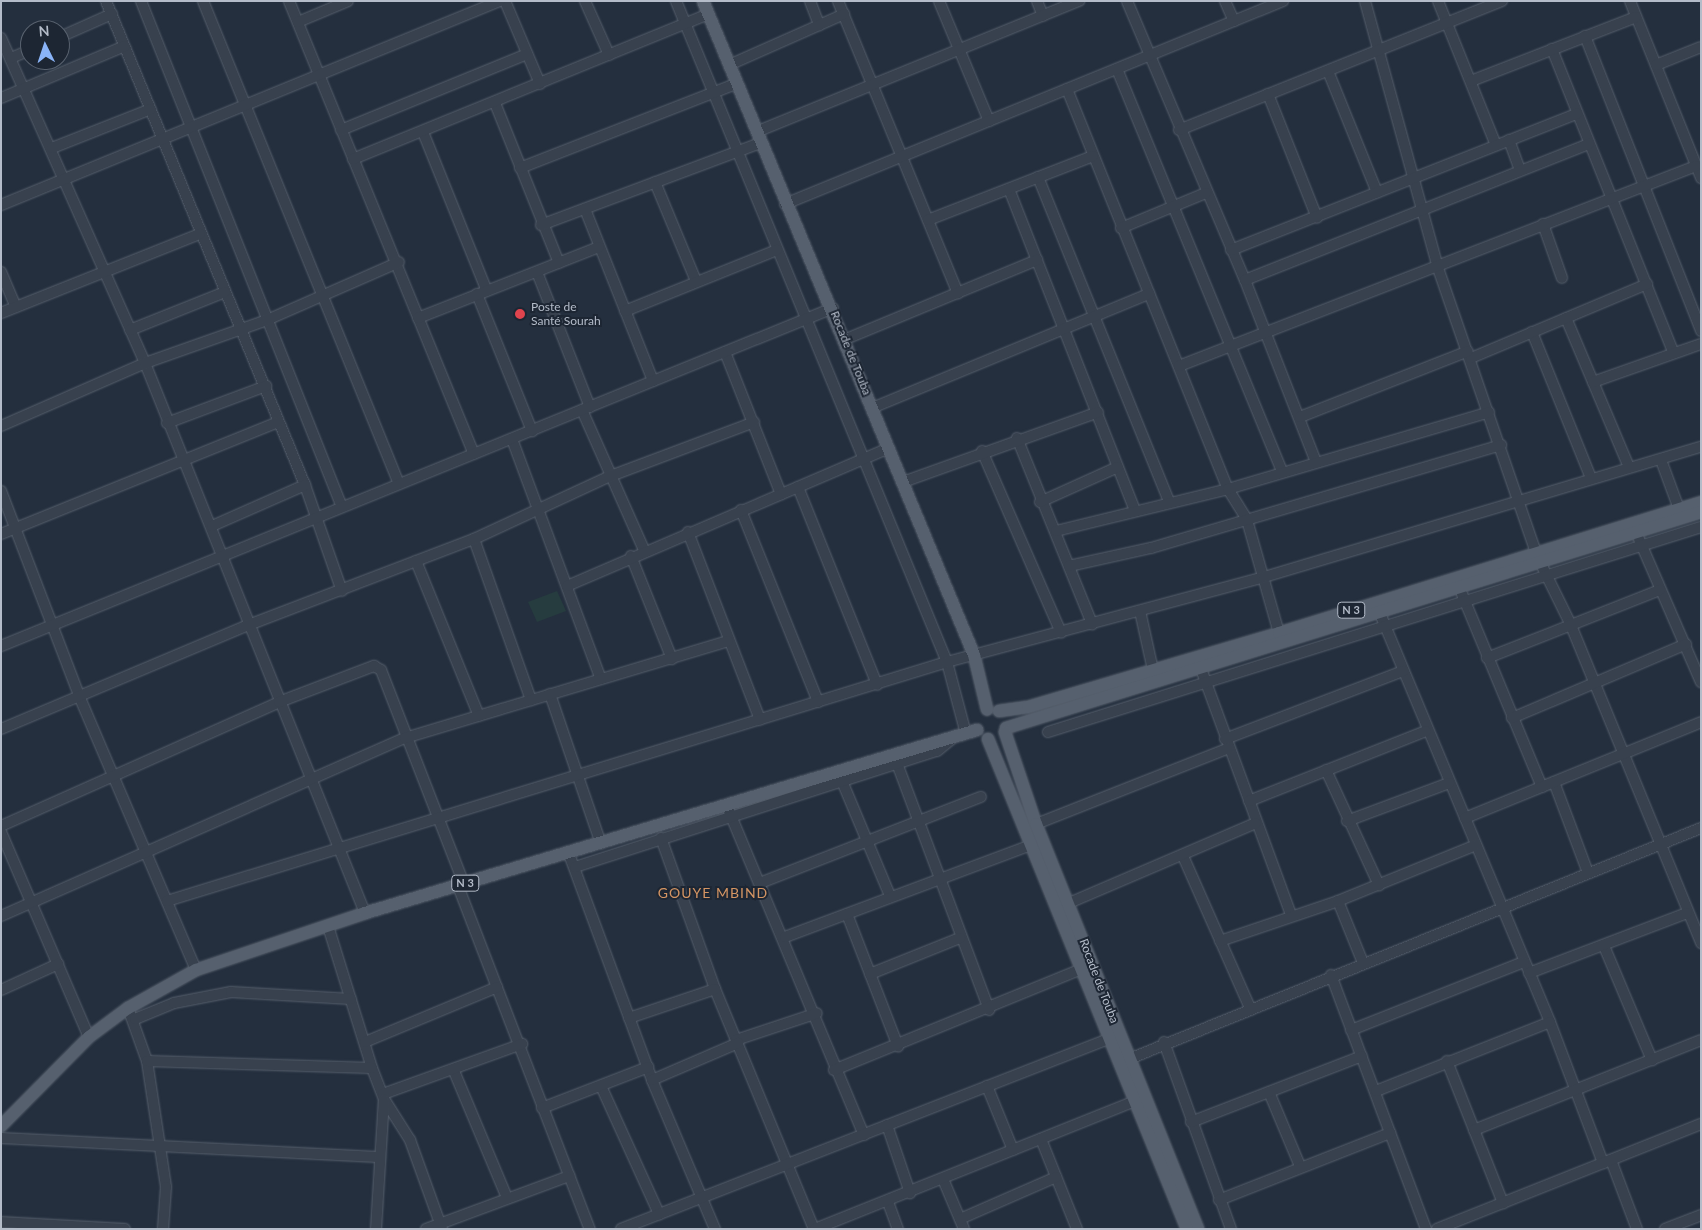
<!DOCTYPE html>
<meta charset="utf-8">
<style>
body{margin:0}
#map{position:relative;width:1702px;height:1230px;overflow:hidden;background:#242f3e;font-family:Lato,sans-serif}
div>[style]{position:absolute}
.green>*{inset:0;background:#263c3f}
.roads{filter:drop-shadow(0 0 1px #565f6c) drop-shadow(0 0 1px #565f6c)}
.minor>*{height:10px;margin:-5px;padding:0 5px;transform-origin:5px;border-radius:5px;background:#38414e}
.major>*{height:12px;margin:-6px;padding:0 6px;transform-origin:6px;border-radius:6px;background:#56606e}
.dots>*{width:14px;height:14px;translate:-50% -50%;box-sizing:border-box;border:2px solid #1d2633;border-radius:50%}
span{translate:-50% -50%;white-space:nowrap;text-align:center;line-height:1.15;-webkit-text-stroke:4px #1d2633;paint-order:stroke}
.shield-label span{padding:1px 4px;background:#1d2633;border:1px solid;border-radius:4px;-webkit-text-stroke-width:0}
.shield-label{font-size:11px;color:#b4bcc9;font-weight:700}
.poi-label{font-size:12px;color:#b4bcc9}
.left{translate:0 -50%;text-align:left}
.street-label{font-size:12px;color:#b4bcc9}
.neighbourhood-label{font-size:14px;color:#d59563;letter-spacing:1px}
.frame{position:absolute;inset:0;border:2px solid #b4bcc9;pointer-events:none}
.north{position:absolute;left:20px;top:20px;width:50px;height:50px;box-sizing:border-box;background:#1d2633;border:1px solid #59626f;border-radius:50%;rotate:356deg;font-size:14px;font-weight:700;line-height:20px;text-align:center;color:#b4bcc9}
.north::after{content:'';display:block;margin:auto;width:18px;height:22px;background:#8ab4f8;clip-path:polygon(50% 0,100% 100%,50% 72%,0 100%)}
</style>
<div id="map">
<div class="green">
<i style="clip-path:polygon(557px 591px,566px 611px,537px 622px,528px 602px)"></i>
</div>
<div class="roads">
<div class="minor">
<i style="left:106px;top:1px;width:523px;rotate:67.65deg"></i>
<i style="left:305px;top:485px;width:112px;rotate:70.8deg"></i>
<i style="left:141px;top:1px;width:544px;rotate:68.34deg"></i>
<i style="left:203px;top:1px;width:521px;rotate:67.91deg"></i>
<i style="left:289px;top:1px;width:489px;rotate:67.8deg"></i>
<i style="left:505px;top:1px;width:90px;rotate:67.1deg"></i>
<i style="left:585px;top:1px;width:59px;rotate:66deg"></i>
<i style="left:676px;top:1px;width:714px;rotate:67.71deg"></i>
<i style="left:947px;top:662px;width:74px;rotate:75.2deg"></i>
<i style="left:810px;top:1px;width:26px;rotate:69deg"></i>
<i style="left:838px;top:1px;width:316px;rotate:67.7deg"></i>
<i style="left:939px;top:1px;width:130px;rotate:67.4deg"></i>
<i style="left:1037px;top:1px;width:16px;rotate:68deg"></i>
<i style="left:1127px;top:1px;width:303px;rotate:67.1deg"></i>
<i style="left:1245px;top:280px;width:195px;rotate:68.7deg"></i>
<i style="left:1225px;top:1px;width:22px;rotate:66deg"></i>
<i style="left:1365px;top:1px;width:277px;rotate:74.7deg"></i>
<i style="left:1438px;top:268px;width:300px;rotate:71deg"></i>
<i style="left:1438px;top:1px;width:155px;rotate:68.1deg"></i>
<i style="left:1630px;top:1px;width:191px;rotate:68.1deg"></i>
<i style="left:298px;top:22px;width:54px;rotate:-22.8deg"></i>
<i style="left:1585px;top:36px;width:317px;rotate:68.5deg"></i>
<i style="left:60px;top:37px;width:57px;rotate:-23.9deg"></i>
<i style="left:1px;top:38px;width:355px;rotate:66.1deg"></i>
<i style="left:145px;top:363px;width:592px;rotate:68.2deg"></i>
<i style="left:1552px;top:49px;width:326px;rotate:68.2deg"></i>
<i style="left:11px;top:58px;width:21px;rotate:-23deg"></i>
<i style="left:729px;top:65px;width:126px;rotate:-23.9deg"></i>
<i style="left:1656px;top:65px;width:48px;rotate:-21.8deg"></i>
<i style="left:1117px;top:69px;width:435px;rotate:67.7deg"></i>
<i style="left:1328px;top:71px;width:131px;rotate:68deg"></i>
<i style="left:1471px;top:81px;width:177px;rotate:-21.2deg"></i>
<i style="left:1067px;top:89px;width:431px;rotate:68.1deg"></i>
<i style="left:1228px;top:489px;width:36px;rotate:58deg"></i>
<i style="left:1247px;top:520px;width:117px;rotate:74.2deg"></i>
<i style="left:1268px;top:94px;width:133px;rotate:68.4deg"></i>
<i style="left:1px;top:98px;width:134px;rotate:-22.8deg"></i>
<i style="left:495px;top:103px;width:172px;rotate:68.2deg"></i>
<i style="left:341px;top:130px;width:201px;rotate:-22.2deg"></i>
<i style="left:1179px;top:130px;width:348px;rotate:-21.8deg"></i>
<i style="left:423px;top:132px;width:171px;rotate:68.1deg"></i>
<i style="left:756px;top:132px;width:349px;rotate:-22.1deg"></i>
<i style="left:1509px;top:140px;width:32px;rotate:70deg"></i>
<i style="left:52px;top:148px;width:106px;rotate:-21.5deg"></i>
<i style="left:353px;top:159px;width:383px;rotate:-22.2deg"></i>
<i style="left:520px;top:168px;width:232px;rotate:-21.3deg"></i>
<i style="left:1038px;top:177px;width:350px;rotate:68deg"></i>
<i style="left:655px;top:182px;width:107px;rotate:67.5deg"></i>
<i style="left:1009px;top:189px;width:343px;rotate:68.6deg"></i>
<i style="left:785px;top:204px;width:538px;rotate:-22.18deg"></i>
<i style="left:1px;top:205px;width:539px;rotate:-22.24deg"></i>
<i style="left:585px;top:209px;width:185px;rotate:68.4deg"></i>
<i style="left:928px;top:220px;width:177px;rotate:-21.2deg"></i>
<i style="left:1543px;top:224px;width:57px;rotate:70.6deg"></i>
<i style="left:541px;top:225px;width:234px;rotate:-20.5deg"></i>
<i style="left:1121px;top:228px;width:92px;rotate:-22.4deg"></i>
<i style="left:1231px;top:250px;width:372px;rotate:-21.5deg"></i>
<i style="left:1px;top:272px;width:38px;rotate:67deg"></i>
<i style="left:537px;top:272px;width:145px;rotate:68.6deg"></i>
<i style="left:1245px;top:280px;width:370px;rotate:-21.6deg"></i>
<i style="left:477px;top:294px;width:148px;rotate:68.1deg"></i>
<i style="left:625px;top:311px;width:164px;rotate:-21.9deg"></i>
<i style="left:1px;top:313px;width:214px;rotate:-21.7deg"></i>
<i style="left:418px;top:318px;width:194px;rotate:-21.4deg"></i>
<i style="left:1566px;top:318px;width:162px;rotate:67.1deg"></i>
<i style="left:130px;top:330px;width:102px;rotate:-21.8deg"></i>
<i style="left:1532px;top:332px;width:157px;rotate:68deg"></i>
<i style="left:846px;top:339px;width:207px;rotate:-22.5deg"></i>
<i style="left:725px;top:352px;width:153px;rotate:68.5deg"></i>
<i style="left:1471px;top:358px;width:191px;rotate:-22.8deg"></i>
<i style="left:1179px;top:366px;width:554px;rotate:-21.15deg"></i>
<i style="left:1593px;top:382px;width:114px;rotate:-19.4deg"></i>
<i style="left:872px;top:408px;width:300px;rotate:-22.4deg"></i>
<i style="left:582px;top:410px;width:153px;rotate:66.1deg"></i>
<i style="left:1300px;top:417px;width:180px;rotate:-21.4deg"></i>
<i style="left:167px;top:423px;width:106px;rotate:-20.5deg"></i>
<i style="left:1px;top:426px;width:157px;rotate:-23.6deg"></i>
<i style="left:145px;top:363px;width:129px;rotate:-19.4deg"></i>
<i style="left:267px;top:320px;width:144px;rotate:-23.7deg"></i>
<i style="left:1017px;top:438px;width:201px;rotate:68deg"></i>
<i style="left:512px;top:439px;width:256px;rotate:69.7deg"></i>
<i style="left:982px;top:451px;width:198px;rotate:66.5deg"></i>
<i style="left:1661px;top:460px;width:52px;rotate:69.8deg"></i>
<i style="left:903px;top:482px;width:207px;rotate:-19.7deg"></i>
<i style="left:798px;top:487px;width:213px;rotate:68.2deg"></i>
<i style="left:1px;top:491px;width:222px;rotate:69.1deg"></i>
<i style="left:80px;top:698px;width:296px;rotate:66.9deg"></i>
<i style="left:1040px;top:502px;width:85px;rotate:-24.2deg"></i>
<i style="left:741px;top:510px;width:207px;rotate:68.1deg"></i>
<i style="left:212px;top:526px;width:102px;rotate:-23.8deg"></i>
<i style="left:1056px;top:531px;width:177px;rotate:-13.7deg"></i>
<i style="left:1228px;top:489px;width:272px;rotate:-16.4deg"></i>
<i style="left:688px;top:532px;width:201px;rotate:69deg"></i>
<i style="left:1px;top:534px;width:299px;rotate:-22deg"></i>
<i style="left:474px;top:539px;width:171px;rotate:70.5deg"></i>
<i style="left:1639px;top:539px;width:156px;rotate:66.6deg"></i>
<i style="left:631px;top:556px;width:111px;rotate:68.3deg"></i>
<i style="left:416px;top:561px;width:167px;rotate:67.9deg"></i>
<i style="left:1069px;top:566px;width:84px;rotate:-12.4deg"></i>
<i style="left:1151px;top:548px;width:365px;rotate:-16.4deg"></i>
<i style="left:1543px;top:568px;width:61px;rotate:63.9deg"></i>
<i style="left:1570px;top:623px;width:346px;rotate:67.7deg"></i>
<i style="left:567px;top:586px;width:350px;rotate:-23.2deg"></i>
<i style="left:1462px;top:594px;width:209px;rotate:67.5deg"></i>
<i style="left:1140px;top:611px;width:60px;rotate:77.6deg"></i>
<i style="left:1379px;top:611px;width:445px;rotate:67.4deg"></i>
<i style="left:1550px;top:1022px;width:151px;rotate:69.4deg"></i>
<i style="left:1px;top:646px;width:898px;rotate:-22.11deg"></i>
<i style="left:1487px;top:658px;width:186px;rotate:-21.5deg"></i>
<i style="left:1200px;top:666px;width:265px;rotate:69.9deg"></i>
<i style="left:550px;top:694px;width:158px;rotate:71.2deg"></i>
<i style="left:1512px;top:718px;width:189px;rotate:-23deg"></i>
<i style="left:1px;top:729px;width:266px;rotate:-22.8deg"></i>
<i style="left:246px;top:626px;width:244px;rotate:-20.9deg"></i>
<i style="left:474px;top:539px;width:148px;rotate:-24.8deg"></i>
<i style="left:608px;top:477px;width:156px;rotate:-20.6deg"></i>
<i style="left:1048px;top:732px;width:684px;rotate:-17.43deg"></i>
<i style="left:1225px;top:739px;width:191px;rotate:-20.9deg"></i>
<i style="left:895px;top:758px;width:269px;rotate:69.5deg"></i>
<i style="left:1326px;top:770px;width:127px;rotate:65.3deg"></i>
<i style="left:842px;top:781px;width:125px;rotate:67.3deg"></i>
<i style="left:1554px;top:782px;width:97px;rotate:69.5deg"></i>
<i style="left:1249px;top:801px;width:190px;rotate:-21.6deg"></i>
<i style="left:729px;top:811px;width:351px;rotate:67.4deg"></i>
<i style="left:1465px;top:818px;width:255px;rotate:-22.1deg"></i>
<i style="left:1347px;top:821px;width:109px;rotate:-20.4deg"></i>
<i style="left:1036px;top:824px;width:207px;rotate:-21.5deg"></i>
<i style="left:1px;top:826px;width:304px;rotate:-24deg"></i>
<i style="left:279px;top:702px;width:102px;rotate:-20.8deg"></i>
<i style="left:374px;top:666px;width:8px;rotate:30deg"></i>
<i style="left:381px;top:670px;width:230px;rotate:68.8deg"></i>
<i style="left:1px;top:832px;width:223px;rotate:66.8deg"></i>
<i style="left:661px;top:838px;width:160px;rotate:70.3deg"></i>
<i style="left:715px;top:989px;width:260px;rotate:67.6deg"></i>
<i style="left:569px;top:854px;width:241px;rotate:69.8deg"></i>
<i style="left:652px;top:1080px;width:162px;rotate:67.1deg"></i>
<i style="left:1183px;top:856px;width:166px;rotate:66.2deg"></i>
<i style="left:575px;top:867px;width:380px;rotate:-17.8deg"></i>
<i style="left:937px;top:751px;width:22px;rotate:-39deg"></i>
<i style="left:760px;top:883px;width:237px;rotate:-21.3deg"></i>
<i style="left:458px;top:886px;width:368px;rotate:69deg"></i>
<i style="left:167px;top:901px;width:816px;rotate:-17.04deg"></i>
<i style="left:947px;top:662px;width:328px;rotate:-15deg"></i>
<i style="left:1264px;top:577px;width:456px;rotate:-16.6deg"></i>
<i style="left:1338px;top:901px;width:67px;rotate:68deg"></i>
<i style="left:1069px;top:903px;width:203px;rotate:-23.2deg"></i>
<i style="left:847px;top:914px;width:142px;rotate:68.9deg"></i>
<i style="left:1px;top:916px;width:441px;rotate:-23.8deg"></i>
<i style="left:405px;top:738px;width:337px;rotate:-16.7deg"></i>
<i style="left:328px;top:926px;width:149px;rotate:72.8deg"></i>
<i style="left:372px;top:1068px;width:33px;rotate:69deg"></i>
<i style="left:384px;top:1099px;width:49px;rotate:57.6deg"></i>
<i style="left:410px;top:1140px;width:95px;rotate:70.2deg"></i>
<i style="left:785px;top:937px;width:263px;rotate:-20.5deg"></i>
<i style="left:1220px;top:941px;width:125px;rotate:-18.7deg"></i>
<i style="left:1338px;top:901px;width:149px;rotate:-22.1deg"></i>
<i style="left:1604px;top:946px;width:124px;rotate:67.2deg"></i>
<i style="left:1529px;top:973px;width:169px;rotate:-20.8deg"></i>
<i style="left:870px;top:974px;width:97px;rotate:-21.8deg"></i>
<i style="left:1331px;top:975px;width:271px;rotate:69.5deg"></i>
<i style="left:1px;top:990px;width:63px;rotate:-24.5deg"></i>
<i style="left:128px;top:1008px;width:56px;rotate:70.3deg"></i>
<i style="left:147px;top:1061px;width:127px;rotate:81.4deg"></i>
<i style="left:166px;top:1187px;width:42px;rotate:94.1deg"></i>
<i style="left:629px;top:1018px;width:91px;rotate:-18.6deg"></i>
<i style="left:135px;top:1019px;width:42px;rotate:-22.3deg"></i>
<i style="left:174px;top:1003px;width:58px;rotate:-10.9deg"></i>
<i style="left:231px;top:992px;width:120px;rotate:3.3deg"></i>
<i style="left:1351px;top:1030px;width:186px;rotate:-21.5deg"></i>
<i style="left:736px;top:1040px;width:85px;rotate:-18.4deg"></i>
<i style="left:365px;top:1042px;width:143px;rotate:-22.6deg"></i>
<i style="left:1164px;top:1042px;width:199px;rotate:70.3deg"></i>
<i style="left:1129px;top:1059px;width:617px;rotate:-21.99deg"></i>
<i style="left:147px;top:1061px;width:225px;rotate:1.8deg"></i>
<i style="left:1447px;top:1061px;width:153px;rotate:68.5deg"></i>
<i style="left:834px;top:1070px;width:267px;rotate:-22.2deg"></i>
<i style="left:454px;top:1071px;width:138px;rotate:67.3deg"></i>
<i style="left:652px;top:1080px;width:94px;rotate:-23.3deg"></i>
<i style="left:601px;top:1086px;width:141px;rotate:65.6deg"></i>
<i style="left:987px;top:1086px;width:69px;rotate:67.9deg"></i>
<i style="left:1376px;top:1091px;width:187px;rotate:-21.6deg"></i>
<i style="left:1269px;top:1092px;width:80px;rotate:67.3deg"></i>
<i style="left:383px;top:1094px;width:148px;rotate:-19.8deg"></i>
<i style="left:542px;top:1108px;width:114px;rotate:-21.1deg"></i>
<i style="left:1191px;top:1122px;width:183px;rotate:-21.1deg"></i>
<i style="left:887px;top:1125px;width:72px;rotate:71.3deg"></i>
<i style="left:1474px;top:1130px;width:244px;rotate:-21.6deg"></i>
<i style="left:1px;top:1138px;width:377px;rotate:2.9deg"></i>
<i style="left:1041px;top:1139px;width:97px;rotate:68.2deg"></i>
<i style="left:1611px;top:1160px;width:74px;rotate:69.4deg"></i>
<i style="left:943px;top:1179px;width:54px;rotate:67.2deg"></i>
<i style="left:1219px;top:1200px;width:184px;rotate:-21.4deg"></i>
<i style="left:888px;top:1202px;width:29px;rotate:70deg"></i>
<i style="left:960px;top:1219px;width:105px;rotate:-23.6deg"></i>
<i style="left:1px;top:1222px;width:124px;rotate:3.2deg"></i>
<i style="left:376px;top:1229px;width:130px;rotate:-86.5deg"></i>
<i style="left:426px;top:1229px;width:153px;rotate:-20.3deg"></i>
<i style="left:621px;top:1229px;width:531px;rotate:-21.3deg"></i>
<i style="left:815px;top:1229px;width:345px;rotate:-21.8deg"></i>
<i style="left:1437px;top:1229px;width:284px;rotate:-21.7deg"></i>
<i style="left:1665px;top:1229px;width:39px;rotate:-21deg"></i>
</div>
<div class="major">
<i style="left:703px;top:1px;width:708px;rotate:67.49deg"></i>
<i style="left:974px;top:655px;width:56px;rotate:76.5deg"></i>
<i style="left:999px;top:711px;width:29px;rotate:-8deg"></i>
<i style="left:1028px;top:707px;width:262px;rotate:-16.4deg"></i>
<i style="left:1279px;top:633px;width:442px;rotate:-17.2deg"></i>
<i style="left:1006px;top:728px;width:728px;rotate:-17.26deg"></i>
<i style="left:1005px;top:732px;width:97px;rotate:71.4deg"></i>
<i style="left:1036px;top:824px;width:436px;rotate:68.2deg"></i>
<i style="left:988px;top:739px;width:529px;rotate:67.9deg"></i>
<i style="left:1px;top:1126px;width:125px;rotate:-45.3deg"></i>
<i style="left:89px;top:1037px;width:49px;rotate:-36.6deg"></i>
<i style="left:128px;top:1008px;width:78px;rotate:-29.2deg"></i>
<i style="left:196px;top:970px;width:178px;rotate:-18.6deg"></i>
<i style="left:365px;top:913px;width:639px;rotate:-16.65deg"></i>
</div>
</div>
<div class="dots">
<i style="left:520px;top:314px;background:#e0444e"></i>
</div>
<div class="shield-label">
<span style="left:1351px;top:610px">N 3</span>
<span style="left:465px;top:883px">N 3</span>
</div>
<div class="poi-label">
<span class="left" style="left:531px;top:314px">Poste de<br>Santé Sourah</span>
</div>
<div class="street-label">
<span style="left:851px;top:353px;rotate:68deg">Rocade de Touba</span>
<span style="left:1099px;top:981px;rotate:69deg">Rocade de Touba</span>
</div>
<div class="neighbourhood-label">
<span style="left:713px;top:893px">GOUYE MBIND</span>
</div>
<div class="frame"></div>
<div class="north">N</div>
</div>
